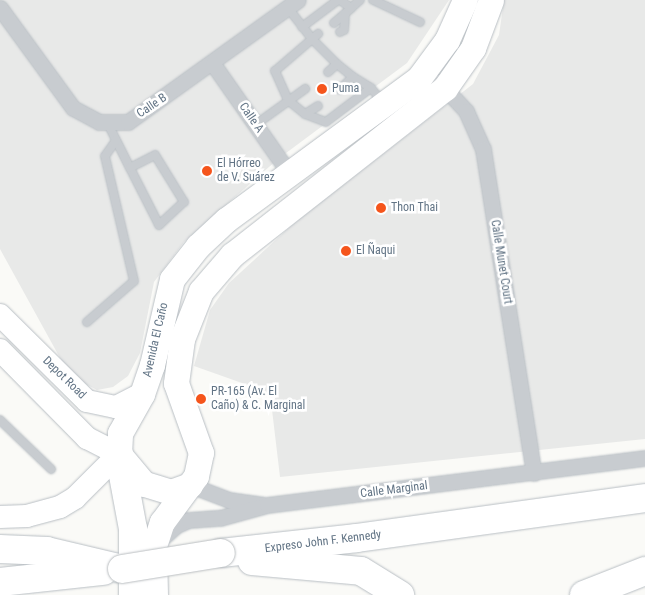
<!DOCTYPE html>
<meta charset="utf-8">
<style>
body{margin:0}
#map{position:relative;width:645px;height:595px;overflow:hidden;background:#fafaf7;font-family:"Roboto Condensed",sans-serif}
div>[style]{position:absolute}
.built>*{inset:0;background:#e8e9e8}
.roads{filter:drop-shadow(0 0 1px #b9bfc4) drop-shadow(0 0 1px #b9bfc4)}
.lane>*{height:8px;margin:-4px;padding:0 4px;transform-origin:4px;border-radius:4px;background:#c8ccd0}
.street>*{height:15px;margin:-7.5px;padding:0 7.5px;transform-origin:7.5px;border-radius:7.5px;background:#c8ccd0}
.secondary>*{height:22px;margin:-11px;padding:0 11px;transform-origin:11px;border-radius:11px;background:#fff}
.primary>*{height:25px;margin:-12.5px;padding:0 12.5px;transform-origin:12.5px;border-radius:12.5px;background:#fff}
.highway>*{height:28px;margin:-14px;padding:0 14px;transform-origin:14px;border-radius:14px;background:#fff}
.bridges{filter:drop-shadow(0 0 1px #babec1) drop-shadow(0 0 1px #babec1)}
.highway-bridge>*{height:28px;margin:-14px;padding:0 14px;transform-origin:14px;border-radius:14px;background:#fff}
.dots>*{width:14px;height:14px;translate:-50% -50%;box-sizing:border-box;border:2px solid #fff;border-radius:50%}
span{translate:-50% -50%;white-space:nowrap;text-align:center;line-height:1.15;-webkit-text-stroke:5px #fff;paint-order:stroke}
.poi-label{font-size:12px;color:#627485}
.left{translate:0 -50%;text-align:left}
.street-label{font-size:12px;color:#627485}
</style>
<div id="map">
<div class="built">
<i style="clip-path:polygon(0 0,449px 0,407px 63px,278px 159px,184px 242px,154px 282px,140px 353px,128px 376px,113px 387px,97px 390px,80px 381px,65px 367px,0 249px)"></i>
<i style="clip-path:polygon(504px 0,645px 0,645px 439px,280px 477px,270px 393px,194px 366px,210px 310px,229px 283px,292px 225px,473px 84px,499px 35px)"></i>
</div>
<div class="roads">
<div class="lane">
<i style="left:373px;top:0;width:52px;rotate:25.1deg"></i>
<i style="left:288px;top:8px;width:39px;rotate:52deg"></i>
<i style="left:312px;top:39px;width:35px;rotate:45deg"></i>
<i style="left:337px;top:64px;width:12px;rotate:138deg"></i>
<i style="left:351px;top:8px;width:12px;rotate:-42deg"></i>
<i style="left:334px;top:23px;width:23px;rotate:-41deg"></i>
<i style="left:351px;top:8px;width:14px;rotate:-144deg"></i>
<i style="left:302px;top:27px;width:45px;rotate:-36.9deg"></i>
<i style="left:340px;top:32px;width:4px;rotate:-27deg"></i>
<i style="left:344px;top:30px;width:16px;rotate:-86deg"></i>
<i style="left:337px;top:64px;width:21px;rotate:39deg"></i>
<i style="left:353px;top:77px;width:18px;rotate:137deg"></i>
<i style="left:353px;top:77px;width:21px;rotate:31deg"></i>
<i style="left:318px;top:106px;width:15px;rotate:148deg"></i>
<i style="left:305px;top:114px;width:22px;rotate:-141deg"></i>
<i style="left:288px;top:100px;width:32px;rotate:-114deg"></i>
<i style="left:275px;top:71px;width:57px;rotate:-40.7deg"></i>
<i style="left:305px;top:114px;width:22px;rotate:21deg"></i>
<i style="left:326px;top:122px;width:56px;rotate:-37.1deg"></i>
<i style="left:371px;top:88px;width:17px;rotate:50deg"></i>
<i style="left:107px;top:122px;width:51px;rotate:63.4deg"></i>
<i style="left:130px;top:168px;width:64px;rotate:63deg"></i>
<i style="left:159px;top:225px;width:34px;rotate:-43deg"></i>
<i style="left:184px;top:202px;width:55px;rotate:-121.7deg"></i>
<i style="left:155px;top:155px;width:28px;rotate:153deg"></i>
<i style="left:255px;top:125px;width:62px;rotate:-35.8deg"></i>
<i style="left:87px;top:322px;width:62px;rotate:-41.1deg"></i>
<i style="left:134px;top:281px;width:128px;rotate:-103.1deg"></i>
<i style="left:105px;top:156px;width:19px;rotate:-55deg"></i>
<i style="left:0;top:420px;width:71px;rotate:43.9deg"></i>
</div>
<div class="street">
<i style="left:0;top:8px;width:124px;rotate:53.9deg"></i>
<i style="left:73px;top:108px;width:30px;rotate:28deg"></i>
<i style="left:99px;top:122px;width:29px"></i>
<i style="left:128px;top:122px;width:209px;rotate:-35.7deg"></i>
<i style="left:213px;top:64px;width:133px;rotate:55.1deg"></i>
<i style="left:439px;top:82px;width:40px;rotate:47deg"></i>
<i style="left:466px;top:111px;width:42px;rotate:65.9deg"></i>
<i style="left:483px;top:149px;width:328px;rotate:81.1deg"></i>
<i style="left:190px;top:485px;width:42px;rotate:21deg"></i>
<i style="left:229px;top:500px;width:34px;rotate:8deg"></i>
<i style="left:159px;top:541px;width:24px;rotate:-42deg"></i>
<i style="left:177px;top:525px;width:13px;rotate:-23deg"></i>
<i style="left:189px;top:520px;width:31px;rotate:-4deg"></i>
<i style="left:220px;top:518px;width:49px;rotate:-15.5deg"></i>
<i style="left:267px;top:505px;width:381px;rotate:-7.1deg"></i>
</div>
<div class="secondary">
<i style="left:0;top:315px;width:122px;rotate:44.7deg"></i>
<i style="left:87px;top:401px;width:30px;rotate:12deg"></i>
<i style="left:116px;top:407px;width:29px;rotate:-27deg"></i>
<i style="left:0;top:350px;width:124px;rotate:45.3deg"></i>
<i style="left:87px;top:438px;width:36px;rotate:27deg"></i>
<i style="left:119px;top:454px;width:62px;rotate:135deg"></i>
<i style="left:75px;top:498px;width:17px;rotate:149deg"></i>
<i style="left:60px;top:507px;width:34px;rotate:165deg"></i>
<i style="left:27px;top:516px;width:27px;rotate:178deg"></i>
</div>
<div class="primary">
<i style="left:190px;top:485px;width:20px;rotate:160deg"></i>
<i style="left:171px;top:492px;width:28px;rotate:-163deg"></i>
<i style="left:144px;top:484px;width:39px;rotate:-130deg"></i>
<i style="left:119px;top:454px;width:21px;rotate:-87deg"></i>
<i style="left:120px;top:433px;width:45px;rotate:-60.6deg"></i>
<i style="left:142px;top:394px;width:31px;rotate:-71deg"></i>
<i style="left:152px;top:365px;width:88px;rotate:-76.9deg"></i>
<i style="left:172px;top:279px;width:42px;rotate:-51.8deg"></i>
<i style="left:198px;top:246px;width:38px;rotate:-43deg"></i>
<i style="left:226px;top:220px;width:240px;rotate:-36.3deg"></i>
<i style="left:419px;top:78px;width:47px;rotate:-53.6deg"></i>
<i style="left:447px;top:40px;width:44px;rotate:-65.8deg"></i>
<i style="left:155px;top:595px;width:49px;rotate:-91.2deg"></i>
<i style="left:154px;top:546px;width:25px;rotate:-72deg"></i>
<i style="left:162px;top:522px;width:57px;rotate:-53.5deg"></i>
<i style="left:196px;top:476px;width:24px;rotate:-78deg"></i>
<i style="left:201px;top:453px;width:74px;rotate:-109.7deg"></i>
<i style="left:176px;top:383px;width:44px;rotate:-82.2deg"></i>
<i style="left:182px;top:339px;width:52px;rotate:-68.4deg"></i>
<i style="left:201px;top:291px;width:48px;rotate:-49.3deg"></i>
<i style="left:232px;top:255px;width:271px;rotate:-38.1deg"></i>
<i style="left:445px;top:88px;width:49px;rotate:-55deg"></i>
<i style="left:473px;top:48px;width:51px;rotate:-69.4deg"></i>
</div>
<div class="highway">
<i style="left:119px;top:454px;width:76px;rotate:79.4deg"></i>
<i style="left:133px;top:529px;width:66px;rotate:90deg"></i>
<i style="left:0;top:549px;width:47px;rotate:2.4deg"></i>
<i style="left:47px;top:551px;width:77px;rotate:13.5deg"></i>
<i style="left:221px;top:553px;width:137px;rotate:-6.3deg"></i>
<i style="left:357px;top:538px;width:291px;rotate:-7.9deg"></i>
<i style="left:252px;top:561px;width:109px;rotate:5.2deg"></i>
<i style="left:361px;top:571px;width:46px;rotate:31.6deg"></i>
<i style="left:0;top:582px;width:104px;rotate:-6.1deg"></i>
<i style="left:584px;top:595px;width:66px;rotate:-21.5deg"></i>
</div>
</div>
<div class="bridges">
<div class="highway-bridge">
<i style="left:122px;top:569px;width:100px;rotate:-9.2deg"></i>
</div>
</div>
<div class="dots">
<i style="left:322px;top:89px;background:#f5551c"></i>
<i style="left:207px;top:171px;background:#f5551c"></i>
<i style="left:381px;top:208px;background:#f5551c"></i>
<i style="left:346px;top:251px;background:#f5551c"></i>
<i style="left:201px;top:399px;background:#f5551c"></i>
</div>
<div class="poi-label">
<span class="left" style="left:332px;top:89px">Puma</span>
<span class="left" style="left:217px;top:171px">El Hórreo<br>de V. Suárez</span>
<span class="left" style="left:391px;top:208px">Thon Thai</span>
<span class="left" style="left:356px;top:251px">El Ñaqui</span>
<span class="left" style="left:211px;top:399px">PR-165 (Av. El<br>Caño) &amp; C. Marginal</span>
</div>
<div class="street-label">
<span style="left:152px;top:106px;rotate:-34deg">Calle B</span>
<span style="left:251px;top:118px;rotate:55deg">Calle A</span>
<span style="left:501px;top:262px;rotate:81deg">Calle Munet Court</span>
<span style="left:156px;top:340px;rotate:-77deg">Avenida El Caño</span>
<span style="left:64px;top:378px;rotate:44deg">Depot Road</span>
<span style="left:394px;top:490px;rotate:-7deg">Calle Marginal</span>
<span style="left:323px;top:542px;rotate:-7deg">Expreso John F. Kennedy</span>
</div>
</div>
